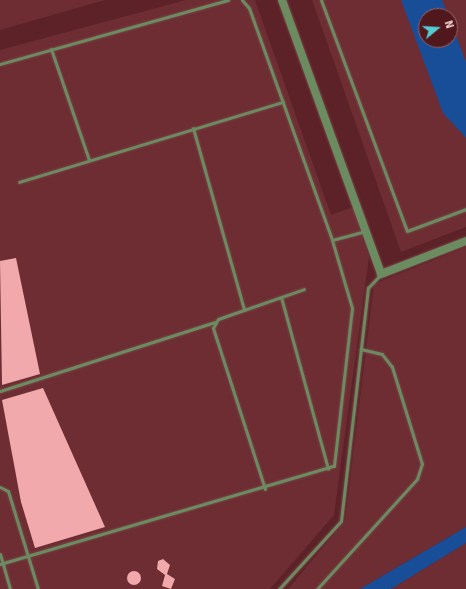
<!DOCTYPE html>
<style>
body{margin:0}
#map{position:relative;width:466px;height:589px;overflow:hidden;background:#5c2227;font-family:Signika,sans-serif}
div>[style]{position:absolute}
.built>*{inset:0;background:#6d2d33}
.water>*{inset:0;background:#184e98}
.building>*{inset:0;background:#f1a9ab}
.round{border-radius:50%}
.roads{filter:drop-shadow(0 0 1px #784246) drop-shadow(0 0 1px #784246)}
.service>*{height:3px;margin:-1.5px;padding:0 1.5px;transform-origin:1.5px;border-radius:1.5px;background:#6b8c60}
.tertiary>*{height:8px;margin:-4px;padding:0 4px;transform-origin:4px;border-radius:4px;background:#6b8c60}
span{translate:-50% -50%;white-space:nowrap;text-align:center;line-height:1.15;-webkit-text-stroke:4px #50171d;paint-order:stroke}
.north{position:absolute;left:418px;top:8px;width:40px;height:40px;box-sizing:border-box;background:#50171d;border:1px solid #946366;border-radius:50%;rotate:72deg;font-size:11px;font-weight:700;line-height:16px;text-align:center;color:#f9d4d4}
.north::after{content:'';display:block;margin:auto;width:14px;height:18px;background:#52cdd0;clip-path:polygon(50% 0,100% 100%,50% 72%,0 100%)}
</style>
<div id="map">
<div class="built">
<i style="clip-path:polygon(0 0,105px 0,0 30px)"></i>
<i style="clip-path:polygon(186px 0,255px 0,331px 215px,353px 207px,369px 257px,334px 515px,270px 589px,0 589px,0 50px)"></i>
<i style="clip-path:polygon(evenodd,312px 0,466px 0,466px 227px,401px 252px,312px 0,426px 16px,450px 16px,450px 40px,426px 40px,426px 16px)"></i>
<i style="clip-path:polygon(466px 247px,466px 527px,360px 589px,288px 589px,345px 521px,374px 284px)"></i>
<i style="clip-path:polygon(466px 543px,466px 589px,391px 589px)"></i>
</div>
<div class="water">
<i style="clip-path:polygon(401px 0,442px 0,448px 16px,426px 16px,426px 40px,450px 40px,450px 20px,466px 62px,466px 138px,443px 113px)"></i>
<i style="clip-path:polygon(466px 527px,466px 543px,391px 589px,360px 589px)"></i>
</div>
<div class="building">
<i style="clip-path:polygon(16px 258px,40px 374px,2px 385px,0 261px)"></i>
<i style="clip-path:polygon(43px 388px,105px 527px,35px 548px,21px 502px,2px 400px)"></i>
<i style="clip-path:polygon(163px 559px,170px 565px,167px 574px,175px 579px,171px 589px,162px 586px,165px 575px,157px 569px,158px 561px)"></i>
<i class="round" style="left:127px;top:571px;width:14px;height:14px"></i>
</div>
<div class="roads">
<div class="service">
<i style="left:242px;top:0;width:11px;rotate:49deg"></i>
<i style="left:249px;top:8px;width:246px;rotate:70.3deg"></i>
<i style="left:332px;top:240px;width:34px;rotate:-15deg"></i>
<i style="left:321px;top:0;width:246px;rotate:69.6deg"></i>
<i style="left:407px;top:231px;width:63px;rotate:-20.4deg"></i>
<i style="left:51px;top:49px;width:117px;rotate:71.1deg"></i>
<i style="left:0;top:64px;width:237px;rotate:-15.7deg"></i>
<i style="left:193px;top:128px;width:189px;rotate:74.3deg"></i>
<i style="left:19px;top:182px;width:276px;rotate:-16.9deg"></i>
<i style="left:281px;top:297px;width:178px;rotate:74.7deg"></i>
<i style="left:0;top:391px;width:226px;rotate:-17.8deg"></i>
<i style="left:0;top:487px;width:9px;rotate:27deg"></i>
<i style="left:8px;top:491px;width:102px;rotate:73deg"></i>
<i style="left:265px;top:489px;width:169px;rotate:-107.9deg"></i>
<i style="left:213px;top:328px;width:10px;rotate:-61deg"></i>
<i style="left:218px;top:319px;width:91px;rotate:-19.2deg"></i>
<i style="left:0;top:554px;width:36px;rotate:74deg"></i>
<i style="left:0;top:564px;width:348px;rotate:-16.4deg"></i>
<i style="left:334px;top:466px;width:159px;rotate:-83.5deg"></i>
<i style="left:352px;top:308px;width:71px;rotate:-106.4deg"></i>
<i style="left:279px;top:589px;width:92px;rotate:-47.6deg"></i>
<i style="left:341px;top:521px;width:235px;rotate:-83.4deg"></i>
<i style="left:368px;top:288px;width:19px;rotate:-47deg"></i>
<i style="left:317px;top:589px;width:149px;rotate:-47.7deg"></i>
<i style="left:417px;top:479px;width:16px;rotate:-72deg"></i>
<i style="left:422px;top:464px;width:102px;rotate:-107.2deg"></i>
<i style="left:392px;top:367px;width:16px;rotate:-128deg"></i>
<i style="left:382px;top:354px;width:22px;rotate:-167deg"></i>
</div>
<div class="tertiary">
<i style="left:282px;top:0;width:291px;rotate:70.1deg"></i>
<i style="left:381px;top:274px;width:91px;rotate:-21.2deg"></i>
</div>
</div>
<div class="north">N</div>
</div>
